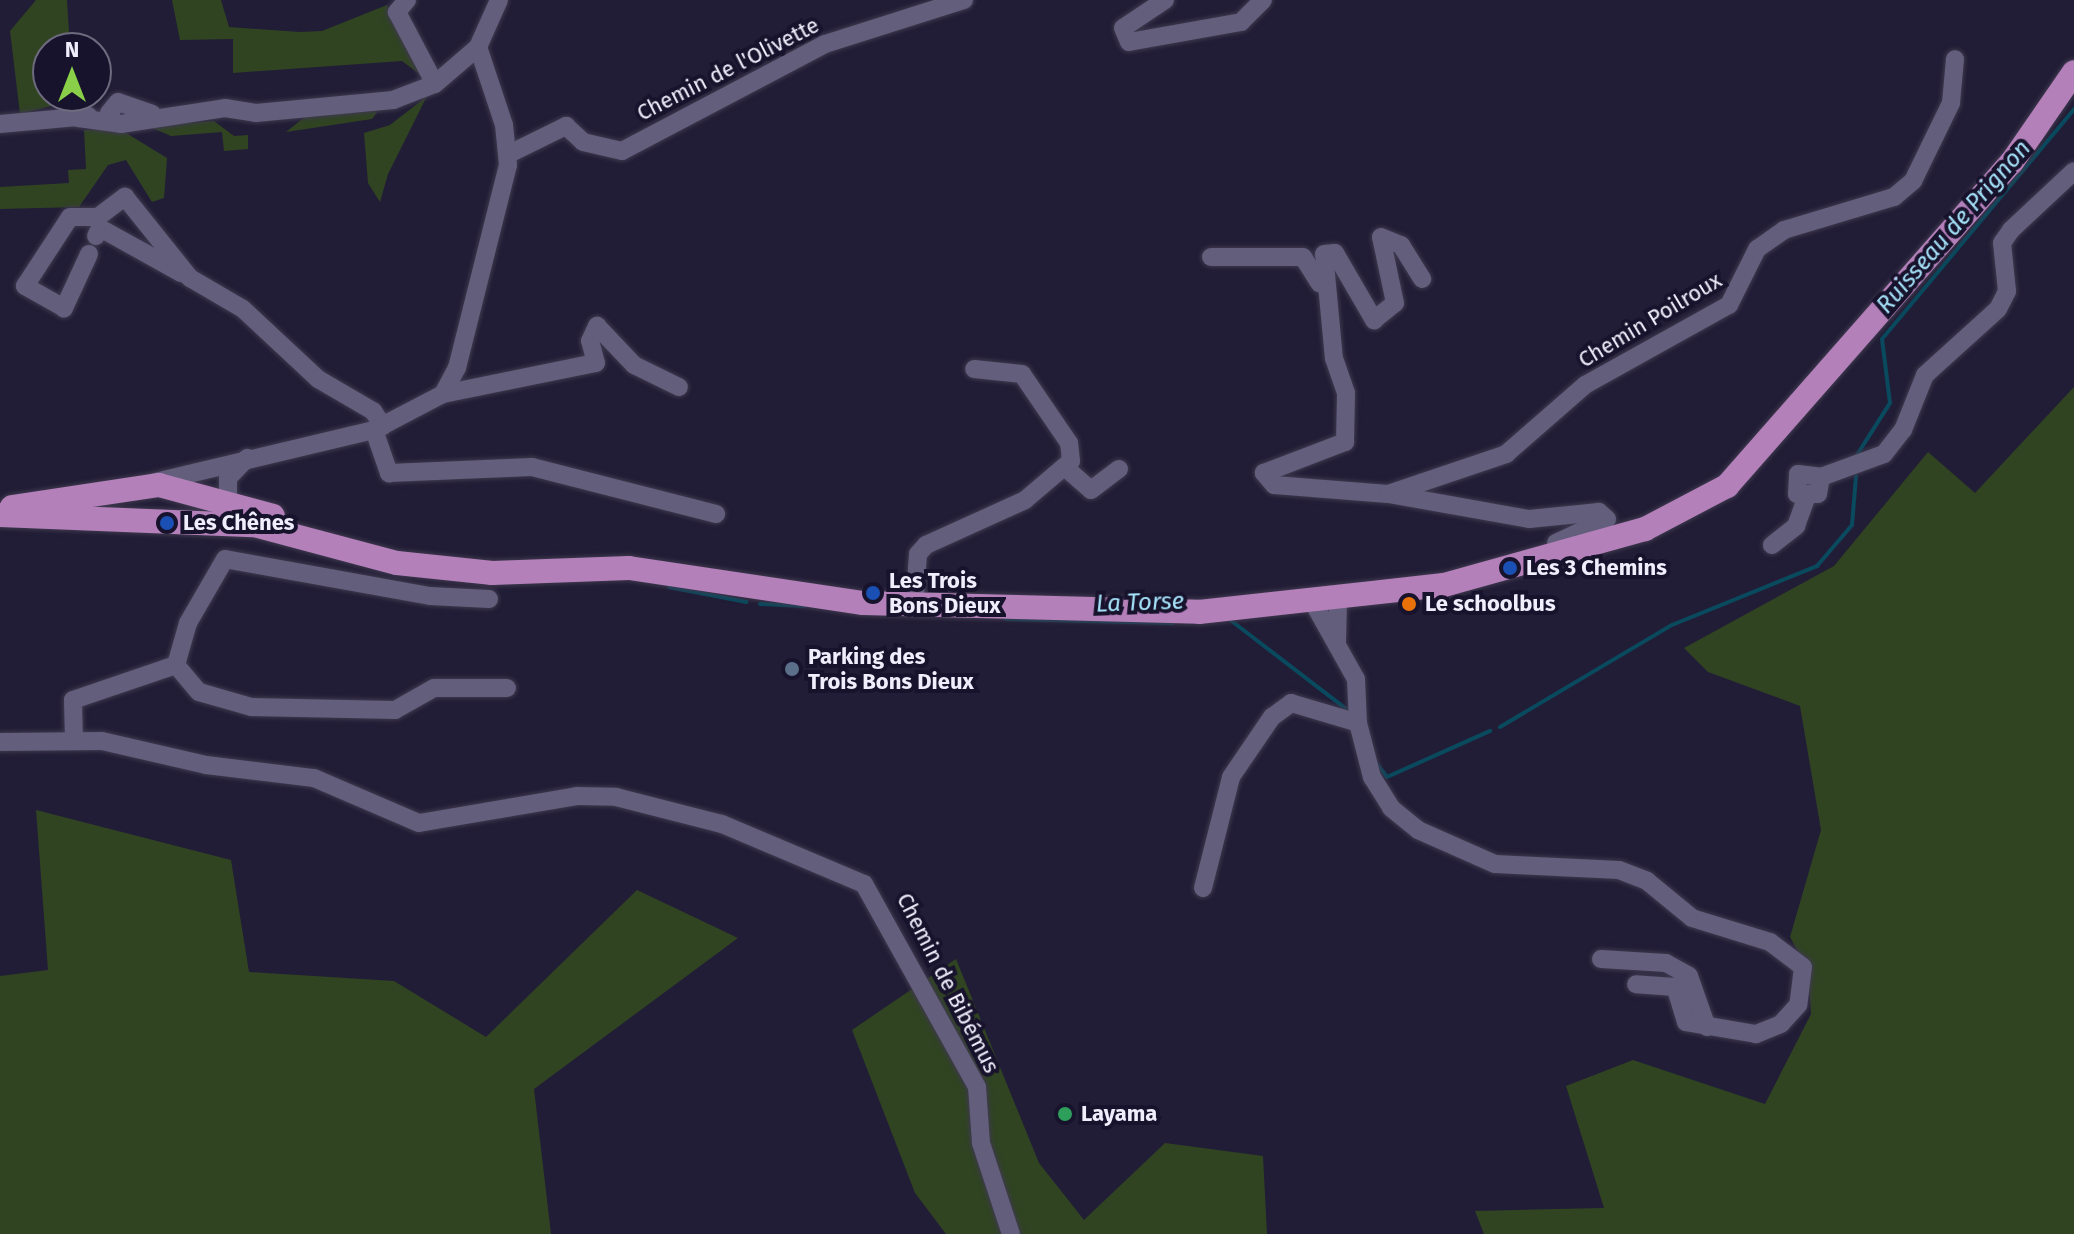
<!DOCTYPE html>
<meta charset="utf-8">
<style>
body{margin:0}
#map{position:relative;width:2074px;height:1234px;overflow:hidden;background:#221d36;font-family:"Fira Sans",sans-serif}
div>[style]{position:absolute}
.green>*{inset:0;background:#304422}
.stream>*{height:4px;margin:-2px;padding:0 2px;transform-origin:2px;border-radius:2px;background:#094a5e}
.roads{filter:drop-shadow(0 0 2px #3e394e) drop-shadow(0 0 2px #3e394e)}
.minor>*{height:18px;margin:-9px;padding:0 9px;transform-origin:9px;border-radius:9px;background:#625e7c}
.major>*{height:24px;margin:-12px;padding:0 12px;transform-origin:12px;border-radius:12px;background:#b480ba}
.dots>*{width:22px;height:22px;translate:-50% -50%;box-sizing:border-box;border:4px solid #18132c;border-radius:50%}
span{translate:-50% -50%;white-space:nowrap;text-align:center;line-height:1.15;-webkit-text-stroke:8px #18132c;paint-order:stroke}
.street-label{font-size:22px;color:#f0eefc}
.poi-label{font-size:22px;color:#f0eefc;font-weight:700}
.left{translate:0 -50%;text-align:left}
.water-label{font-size:24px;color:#a4e1f8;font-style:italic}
.north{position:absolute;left:32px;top:32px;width:80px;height:80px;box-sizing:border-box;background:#18132c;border:2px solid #6e6b7f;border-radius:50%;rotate:0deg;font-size:22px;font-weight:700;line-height:32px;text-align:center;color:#f0eefc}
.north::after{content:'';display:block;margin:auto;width:28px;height:36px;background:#89cf49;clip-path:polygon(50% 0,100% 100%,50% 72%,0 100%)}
</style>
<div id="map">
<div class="green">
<i style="clip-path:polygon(36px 0,67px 0,70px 48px,48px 48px,48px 96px,90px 96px,20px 114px,10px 31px)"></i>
<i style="clip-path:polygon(172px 0,221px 0,229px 27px,300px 32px,322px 31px,387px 5px,426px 79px,402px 61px,233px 73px,233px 39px,180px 40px)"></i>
<i style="clip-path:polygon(427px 96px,388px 174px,380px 202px,368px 183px,364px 133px,390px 125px)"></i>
<i style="clip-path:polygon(378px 111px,372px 119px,286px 132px,306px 116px)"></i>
<i style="clip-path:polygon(214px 121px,234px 136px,248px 135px,248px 149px,224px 151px,222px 132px,171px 136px,147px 126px)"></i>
<i style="clip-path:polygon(118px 128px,167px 158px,164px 198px,152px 202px,126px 160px,108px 165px,79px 207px,0 209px,0 187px,69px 183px,68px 170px,86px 169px,84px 130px)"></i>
<i style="clip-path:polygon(2074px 387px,2074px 1234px,1484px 1234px,1475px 1211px,1604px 1208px,1566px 1086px,1633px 1060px,1765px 1104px,1811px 1014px,1808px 971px,1790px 937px,1821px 830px,1800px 706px,1708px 672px,1684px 648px,1834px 566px,1928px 452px,1975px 493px)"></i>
<i style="clip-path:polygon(36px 810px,231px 860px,249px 972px,394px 981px,486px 1037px,637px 890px,738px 938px,534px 1089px,551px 1234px,0 1234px,0 976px,48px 970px)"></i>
<i style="clip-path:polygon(956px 959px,1039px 1163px,1084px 1220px,1165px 1143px,1263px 1156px,1267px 1234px,946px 1234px,915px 1193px,852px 1030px)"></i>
</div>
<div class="stream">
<i style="left:1855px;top:458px;width:65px;rotate:-57.5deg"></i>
<i style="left:1890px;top:403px;width:64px;rotate:-97.1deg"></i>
<i style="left:1882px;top:339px;width:300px;rotate:-50.1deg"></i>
<i style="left:669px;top:587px;width:79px;rotate:10.9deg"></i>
<i style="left:760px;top:604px;width:45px;rotate:2.5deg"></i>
<i style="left:1006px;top:619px;width:167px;rotate:1.4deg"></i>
<i style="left:1229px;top:619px;width:153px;rotate:37.5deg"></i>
<i style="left:1500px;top:727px;width:200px;rotate:-30.7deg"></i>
<i style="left:1672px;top:625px;width:157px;rotate:-22.1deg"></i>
<i style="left:1817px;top:566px;width:54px;rotate:-49.5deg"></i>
<i style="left:1852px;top:525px;width:49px;rotate:-85.3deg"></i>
<i style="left:1377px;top:764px;width:16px;rotate:52deg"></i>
<i style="left:1387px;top:777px;width:113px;rotate:-24.1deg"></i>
</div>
<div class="roads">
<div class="minor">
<i style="left:407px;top:0;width:16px;rotate:130deg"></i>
<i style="left:397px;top:12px;width:81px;rotate:62.2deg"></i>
<i style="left:1165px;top:0;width:50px;rotate:146.3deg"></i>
<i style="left:1123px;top:28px;width:15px;rotate:67deg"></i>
<i style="left:1129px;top:42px;width:114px;rotate:-10.1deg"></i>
<i style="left:1241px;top:22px;width:31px;rotate:-45deg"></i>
<i style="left:78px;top:118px;width:43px;rotate:7.9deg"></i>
<i style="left:121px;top:124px;width:105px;rotate:-8.7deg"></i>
<i style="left:225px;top:108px;width:31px;rotate:9deg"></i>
<i style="left:256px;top:113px;width:138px;rotate:-5.4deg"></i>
<i style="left:393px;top:100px;width:45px;rotate:-20.9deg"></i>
<i style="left:435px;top:84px;width:57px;rotate:-40.7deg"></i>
<i style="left:478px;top:47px;width:51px;rotate:-65.9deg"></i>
<i style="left:114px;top:122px;width:10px;rotate:-119deg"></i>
<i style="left:109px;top:113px;width:14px;rotate:-51deg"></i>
<i style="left:118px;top:102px;width:36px;rotate:19deg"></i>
<i style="left:0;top:124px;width:89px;rotate:-5.1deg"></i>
<i style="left:509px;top:154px;width:64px;rotate:-26.2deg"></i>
<i style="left:566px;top:126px;width:23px;rotate:43deg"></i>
<i style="left:583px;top:142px;width:40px;rotate:13deg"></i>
<i style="left:622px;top:151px;width:229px;rotate:-27.8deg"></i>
<i style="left:825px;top:44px;width:146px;rotate:-17.6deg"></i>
<i style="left:96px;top:236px;width:9px;rotate:-63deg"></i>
<i style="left:100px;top:228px;width:93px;rotate:29.1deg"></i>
<i style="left:89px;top:254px;width:60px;rotate:114.8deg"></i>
<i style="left:64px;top:308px;width:45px;rotate:-150.6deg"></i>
<i style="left:25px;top:286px;width:82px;rotate:-56.9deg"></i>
<i style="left:70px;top:217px;width:28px"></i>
<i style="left:98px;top:217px;width:34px;rotate:-37deg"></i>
<i style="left:125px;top:197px;width:104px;rotate:51.3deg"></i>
<i style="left:190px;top:278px;width:61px;rotate:30.3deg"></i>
<i style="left:243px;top:309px;width:103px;rotate:43deg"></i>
<i style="left:318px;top:379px;width:64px;rotate:30.2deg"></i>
<i style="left:373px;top:411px;width:18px;rotate:56deg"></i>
<i style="left:1211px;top:257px;width:92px"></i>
<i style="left:1303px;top:257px;width:31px;rotate:58deg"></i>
<i style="left:443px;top:394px;width:156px;rotate:-11.5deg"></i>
<i style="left:596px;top:363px;width:23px;rotate:-105deg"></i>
<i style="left:590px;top:341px;width:17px;rotate:-65deg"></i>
<i style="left:597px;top:326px;width:54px;rotate:46.5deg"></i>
<i style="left:634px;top:365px;width:50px;rotate:26.1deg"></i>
<i style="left:374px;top:430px;width:46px;rotate:70.8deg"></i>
<i style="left:389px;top:473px;width:143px;rotate:-2.4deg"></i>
<i style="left:532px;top:467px;width:190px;rotate:14.3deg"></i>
<i style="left:1068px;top:470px;width:30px;rotate:41deg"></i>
<i style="left:1091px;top:490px;width:35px;rotate:-37deg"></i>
<i style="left:1821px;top:477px;width:17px;rotate:100deg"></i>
<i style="left:1818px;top:494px;width:21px;rotate:180deg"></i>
<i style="left:1797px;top:494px;width:20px;rotate:-87deg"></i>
<i style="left:1798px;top:474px;width:23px;rotate:7deg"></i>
<i style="left:1821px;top:477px;width:67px;rotate:-20.1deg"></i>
<i style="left:1884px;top:454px;width:31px;rotate:-52deg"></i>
<i style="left:1903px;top:430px;width:59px;rotate:-68.2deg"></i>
<i style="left:1925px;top:375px;width:98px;rotate:-42.1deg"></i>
<i style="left:1998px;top:309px;width:20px;rotate:-63deg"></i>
<i style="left:2007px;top:291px;width:48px;rotate:-95.9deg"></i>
<i style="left:2002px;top:243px;width:16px;rotate:-55deg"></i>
<i style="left:2011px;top:230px;width:86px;rotate:-43.1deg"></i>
<i style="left:151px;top:483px;width:229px;rotate:-13.4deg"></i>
<i style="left:374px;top:430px;width:78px;rotate:-27.6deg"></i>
<i style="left:443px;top:394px;width:30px;rotate:-62deg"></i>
<i style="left:457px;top:368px;width:209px;rotate:-75.9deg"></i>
<i style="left:508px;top:165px;width:40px;rotate:-95.7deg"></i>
<i style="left:504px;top:125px;width:82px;rotate:-108.4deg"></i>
<i style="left:1388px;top:494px;width:114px;rotate:-175.5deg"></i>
<i style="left:1274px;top:485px;width:16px;rotate:-130deg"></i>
<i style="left:1264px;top:473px;width:87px;rotate:-20.9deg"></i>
<i style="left:1345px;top:442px;width:49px;rotate:-88.8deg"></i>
<i style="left:1346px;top:393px;width:36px;rotate:-109deg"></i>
<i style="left:1334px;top:359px;width:105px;rotate:-95.4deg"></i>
<i style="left:1324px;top:254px;width:11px;rotate:-5deg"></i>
<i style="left:1335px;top:253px;width:78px;rotate:59.8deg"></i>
<i style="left:1374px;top:320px;width:27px;rotate:-39deg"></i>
<i style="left:1395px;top:303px;width:67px;rotate:-102deg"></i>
<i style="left:1381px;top:237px;width:22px;rotate:22deg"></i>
<i style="left:1401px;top:245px;width:40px;rotate:58deg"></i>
<i style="left:228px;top:503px;width:25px;rotate:-90deg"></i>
<i style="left:228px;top:478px;width:28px;rotate:-46deg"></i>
<i style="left:1556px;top:543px;width:56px;rotate:-25.2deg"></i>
<i style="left:1607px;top:519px;width:11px;rotate:-139deg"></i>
<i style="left:1599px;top:512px;width:70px;rotate:174.3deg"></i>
<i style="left:1529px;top:519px;width:143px;rotate:-169.9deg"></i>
<i style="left:1388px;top:494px;width:125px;rotate:-18.7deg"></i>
<i style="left:1506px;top:454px;width:105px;rotate:-41.1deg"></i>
<i style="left:1585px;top:385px;width:165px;rotate:-29.1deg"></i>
<i style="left:1729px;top:305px;width:63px;rotate:-63.4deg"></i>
<i style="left:1757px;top:249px;width:33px;rotate:-35deg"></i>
<i style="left:1784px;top:230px;width:115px;rotate:-16.7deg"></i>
<i style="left:1894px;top:197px;width:25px;rotate:-40deg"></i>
<i style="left:1913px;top:181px;width:87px;rotate:-64deg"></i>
<i style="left:1951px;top:103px;width:44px;rotate:-84.8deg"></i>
<i style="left:1772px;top:545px;width:31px;rotate:-38deg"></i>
<i style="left:1796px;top:526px;width:30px;rotate:-70deg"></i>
<i style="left:915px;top:596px;width:42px;rotate:-85.9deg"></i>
<i style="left:918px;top:554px;width:12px;rotate:-48deg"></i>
<i style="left:926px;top:545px;width:109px;rotate:-24.4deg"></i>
<i style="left:1025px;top:500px;width:60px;rotate:-40.3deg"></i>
<i style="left:1071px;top:461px;width:18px;rotate:-96deg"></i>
<i style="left:1069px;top:443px;width:83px;rotate:-124.3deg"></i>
<i style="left:1022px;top:374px;width:48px;rotate:-174.1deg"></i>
<i style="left:489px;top:599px;width:59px;rotate:-177.1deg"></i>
<i style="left:430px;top:596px;width:208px;rotate:-169.8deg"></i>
<i style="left:225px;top:559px;width:74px;rotate:120deg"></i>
<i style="left:188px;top:623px;width:44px;rotate:105.9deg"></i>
<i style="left:176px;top:665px;width:35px;rotate:50deg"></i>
<i style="left:199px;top:692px;width:54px;rotate:16.1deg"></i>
<i style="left:251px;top:707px;width:144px;rotate:1.2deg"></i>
<i style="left:395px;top:710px;width:45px;rotate:-29.4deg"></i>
<i style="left:434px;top:688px;width:73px"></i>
<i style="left:1314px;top:604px;width:86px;rotate:60.8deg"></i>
<i style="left:1356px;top:679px;width:44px;rotate:87.4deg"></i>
<i style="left:1358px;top:723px;width:56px;rotate:75.5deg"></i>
<i style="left:1372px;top:777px;width:36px;rotate:58deg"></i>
<i style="left:1391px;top:808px;width:35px;rotate:39deg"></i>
<i style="left:1418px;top:830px;width:84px;rotate:23.8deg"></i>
<i style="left:1495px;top:864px;width:124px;rotate:2.8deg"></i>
<i style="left:1619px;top:870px;width:30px;rotate:21deg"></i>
<i style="left:1647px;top:881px;width:58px;rotate:39.4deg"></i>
<i style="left:1692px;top:918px;width:82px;rotate:17.1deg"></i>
<i style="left:1770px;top:942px;width:41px;rotate:37.1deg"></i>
<i style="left:1803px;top:967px;width:38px;rotate:97deg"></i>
<i style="left:1798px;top:1005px;width:25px;rotate:132deg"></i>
<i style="left:1781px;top:1024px;width:27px;rotate:158deg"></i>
<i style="left:1756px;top:1034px;width:71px;rotate:-170.3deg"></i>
<i style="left:1686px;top:1022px;width:37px;rotate:-107deg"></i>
<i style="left:1675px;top:987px;width:39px;rotate:-176deg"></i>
<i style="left:1337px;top:642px;width:40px;rotate:-88.6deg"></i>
<i style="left:74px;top:741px;width:41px;rotate:-91.4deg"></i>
<i style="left:73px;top:700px;width:109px;rotate:-18.8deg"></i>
<i style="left:0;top:742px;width:102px;rotate:-0.6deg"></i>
<i style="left:102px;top:741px;width:107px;rotate:13deg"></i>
<i style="left:206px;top:765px;width:109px;rotate:6.9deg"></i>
<i style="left:314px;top:778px;width:114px;rotate:23.2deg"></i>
<i style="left:419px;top:823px;width:160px;rotate:-9.7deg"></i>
<i style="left:577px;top:796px;width:39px;rotate:1deg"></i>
<i style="left:616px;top:797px;width:109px;rotate:14.3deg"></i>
<i style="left:722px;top:824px;width:154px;rotate:22.9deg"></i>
<i style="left:864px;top:884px;width:232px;rotate:60.9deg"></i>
<i style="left:977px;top:1087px;width:56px;rotate:85.9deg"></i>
<i style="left:981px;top:1143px;width:96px;rotate:71.8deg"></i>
<i style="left:1203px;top:888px;width:114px;rotate:-75.8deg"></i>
<i style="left:1231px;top:777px;width:73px;rotate:-55.7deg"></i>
<i style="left:1272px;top:717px;width:24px;rotate:-36deg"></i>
<i style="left:1291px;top:703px;width:70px;rotate:16.6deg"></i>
<i style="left:1601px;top:959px;width:65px;rotate:3.5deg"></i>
<i style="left:1666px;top:963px;width:26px;rotate:29deg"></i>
<i style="left:1689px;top:976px;width:54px;rotate:70.6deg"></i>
</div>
<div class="major">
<i style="left:12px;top:507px;width:149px;rotate:-8.5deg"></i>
<i style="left:159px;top:485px;width:118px;rotate:15.2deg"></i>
<i style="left:0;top:515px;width:254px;rotate:2.3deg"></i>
<i style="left:254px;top:525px;width:148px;rotate:14.9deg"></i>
<i style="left:397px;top:563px;width:96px;rotate:6deg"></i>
<i style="left:492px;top:573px;width:137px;rotate:-2.1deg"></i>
<i style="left:629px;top:568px;width:237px;rotate:8.5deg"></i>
<i style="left:863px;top:603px;width:336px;rotate:1.5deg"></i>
<i style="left:1199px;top:612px;width:246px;rotate:-6.3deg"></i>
<i style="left:1444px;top:585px;width:209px;rotate:-15.6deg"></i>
<i style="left:1645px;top:529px;width:93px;rotate:-27.7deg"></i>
<i style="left:1727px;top:486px;width:432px;rotate:-48.7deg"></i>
<i style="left:2012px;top:162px;width:109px;rotate:-55.4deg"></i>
</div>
</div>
<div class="dots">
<i style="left:167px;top:523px;background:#1a4fb4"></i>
<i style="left:1510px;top:568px;background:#1a4fb4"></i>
<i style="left:873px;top:593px;background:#1a4fb4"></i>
<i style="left:1409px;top:604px;background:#e8710a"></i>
<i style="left:792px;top:669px;background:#5c6f8a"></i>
<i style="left:1065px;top:1114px;background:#2e9e5b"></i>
</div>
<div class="street-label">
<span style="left:728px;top:69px;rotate:-27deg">Chemin de l'Olivette</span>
<span style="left:1650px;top:320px;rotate:-31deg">Chemin Poilroux</span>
<span style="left:948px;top:983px;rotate:63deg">Chemin de Bibémus</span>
</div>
<div class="poi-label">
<span class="left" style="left:183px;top:523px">Les Chênes</span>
<span class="left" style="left:1526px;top:568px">Les 3 Chemins</span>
<span class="left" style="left:889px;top:593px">Les Trois<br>Bons Dieux</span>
<span class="left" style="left:1425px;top:604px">Le schoolbus</span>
<span class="left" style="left:808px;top:669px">Parking des<br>Trois Bons Dieux</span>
<span class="left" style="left:1081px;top:1114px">Layama</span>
</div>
<div class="water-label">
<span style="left:1954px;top:227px;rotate:-49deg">Ruisseau de Prignon</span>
<span style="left:1140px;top:603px;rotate:-2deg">La Torse</span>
</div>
<div class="north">N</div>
</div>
